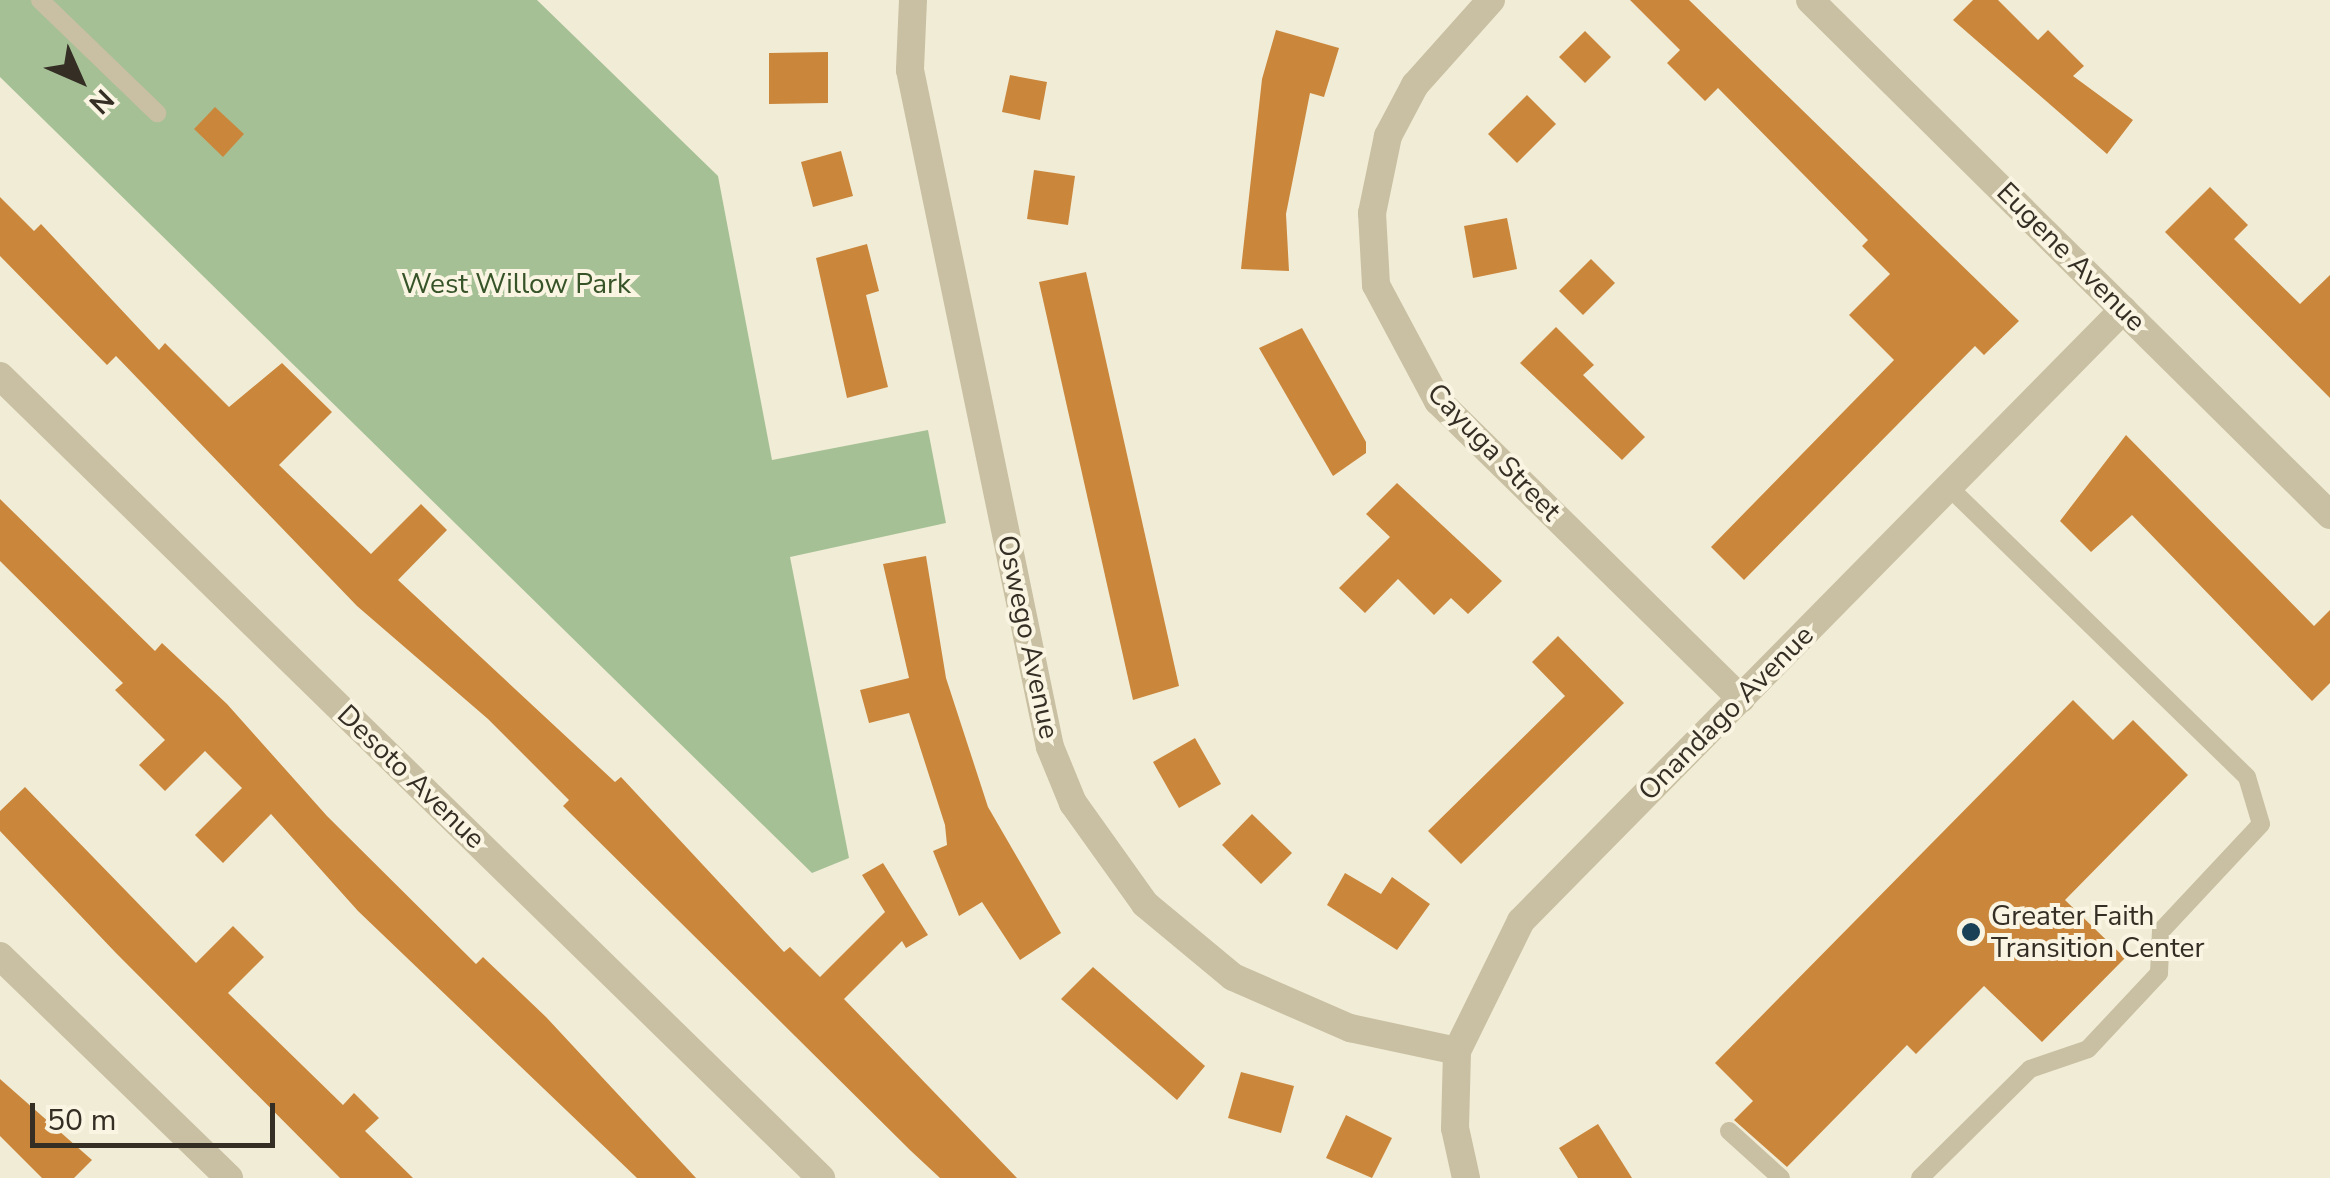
<!DOCTYPE html>
<style>
body{margin:0}
#map{position:relative;width:2330px;height:1178px;overflow:hidden;background:#f1ecd6;font-family:"Nunito Sans",sans-serif}
div>[style]{position:absolute}
.green>*{inset:0;background:#a6c096}
.building>*{inset:0;background:#ca873c}
.service>*{height:18px;margin:-9px;padding:0 9px;transform-origin:9px;border-radius:9px;background:#c9bfa2}
.minor>*{height:28px;margin:-14px;padding:0 14px;transform-origin:14px;border-radius:14px;background:#c9bfa2}
.dots>*{width:28px;height:28px;translate:-50% -50%;box-sizing:border-box;border:5px solid #f9f5e2;border-radius:50%}
span{translate:-50% -50%;white-space:nowrap;text-align:center;line-height:1.15;-webkit-text-stroke:8px #f9f5e2;paint-order:stroke}
.street-label{font-size:28px;color:#342e25}
.park-label{font-size:28px;color:#375328}
.poi-label{font-size:28px;color:#342e25}
.left{translate:0 -50%;text-align:left}
.north{position:absolute;left:30px;top:30px;width:100px;height:100px;-webkit-text-stroke:8px #f9f5e2;paint-order:stroke;rotate:135deg;font-size:28px;font-weight:700;line-height:40px;text-align:center;color:#342e25}
.north::after{content:'';display:block;margin:auto;width:35px;height:45px;background:#342e25;clip-path:polygon(50% 0,100% 100%,50% 72%,0 100%)}
.scale{position:absolute;left:30px;top:1103px;width:245px;height:45px;box-sizing:border-box;border:5px solid #342e25;border-top:0;padding-left:12px;font-size:30px;line-height:35px;white-space:nowrap;color:#342e25;-webkit-text-stroke:8px #f9f5e2;paint-order:stroke}
</style>
<div id="map">
<div class="green">
<i style="clip-path:polygon(0 0,537px 0,718px 176px,772px 460px,928px 430px,946px 523px,790px 557px,849px 858px,812px 873px,0 77px)"></i>
</div>
<div class="building">
<i style="clip-path:polygon(1630px 0,1689px 0,2019px 321px,1984px 355px,1975px 346px,1744px 580px,1711px 547px,1894px 360px,1849px 315px,1890px 274px,1862px 246px,1868px 240px,1718px 88px,1705px 101px,1667px 63px,1680px 50px)"></i>
<i style="clip-path:polygon(1973px 0,1998px 0,2038px 40px,2048px 30px,2084px 66px,2073px 76px,2133px 120px,2107px 154px,1953px 20px)"></i>
<i style="clip-path:polygon(1276px 30px,1339px 48px,1324px 97px,1310px 93px,1286px 214px,1289px 271px,1241px 269px,1262px 79px)"></i>
<i style="clip-path:polygon(1585px 31px,1611px 57px,1585px 83px,1559px 57px)"></i>
<i style="clip-path:polygon(828px 52px,828px 103px,769px 104px,769px 53px)"></i>
<i style="clip-path:polygon(1010px 75px,1047px 82px,1040px 120px,1002px 112px)"></i>
<i style="clip-path:polygon(1527px 95px,1556px 124px,1517px 163px,1488px 134px)"></i>
<i style="clip-path:polygon(215px 107px,244px 134px,223px 157px,194px 129px)"></i>
<i style="clip-path:polygon(841px 151px,853px 196px,813px 207px,801px 162px)"></i>
<i style="clip-path:polygon(1034px 170px,1075px 176px,1068px 225px,1027px 219px)"></i>
<i style="clip-path:polygon(2210px 187px,2248px 225px,2234px 239px,2300px 304px,2330px 275px,2330px 398px,2165px 232px)"></i>
<i style="clip-path:polygon(0 197px,34px 231px,41px 224px,159px 350px,165px 343px,229px 407px,282px 363px,332px 412px,279px 465px,371px 554px,421px 504px,447px 530px,398px 580px,615px 782px,621px 777px,784px 952px,790px 947px,820px 977px,885px 912px,862px 875px,883px 863px,928px 935px,906px 948px,902px 941px,844px 999px,1017px 1178px,940px 1178px,911px 1151px,563px 806px,569px 800px,488px 719px,357px 606px,116px 356px,107px 365px,0 256px)"></i>
<i style="clip-path:polygon(1507px 218px,1517px 269px,1473px 278px,1464px 226px)"></i>
<i style="clip-path:polygon(867px 244px,879px 291px,866px 295px,888px 387px,847px 398px,816px 258px)"></i>
<i style="clip-path:polygon(1591px 259px,1615px 283px,1583px 315px,1559px 291px)"></i>
<i style="clip-path:polygon(1086px 272px,1179px 686px,1133px 700px,1039px 282px)"></i>
<i style="clip-path:polygon(1556px 327px,1594px 365px,1583px 375px,1645px 437px,1622px 460px,1520px 363px)"></i>
<i style="clip-path:polygon(1302px 328px,1366px 442px,1366px 453px,1333px 476px,1259px 348px)"></i>
<i style="clip-path:polygon(2126px 435px,2314px 626px,2330px 610px,2330px 683px,2312px 701px,2132px 515px,2091px 552px,2060px 521px)"></i>
<i style="clip-path:polygon(1397px 483px,1502px 581px,1468px 614px,1451px 598px,1434px 615px,1398px 579px,1365px 613px,1339px 588px,1390px 537px,1366px 514px)"></i>
<i style="clip-path:polygon(0 499px,155px 651px,162px 643px,227px 704px,327px 816px,476px 964px,483px 957px,546px 1017px,696px 1178px,637px 1178px,358px 911px,271px 814px,223px 863px,195px 835px,242px 788px,205px 751px,165px 791px,139px 765px,165px 740px,115px 690px,123px 683px,0 561px)"></i>
<i style="clip-path:polygon(926px 556px,946px 678px,988px 807px,1061px 933px,1020px 960px,982px 902px,959px 916px,933px 851px,947px 845px,945px 825px,909px 713px,869px 723px,860px 690px,909px 678px,883px 564px)"></i>
<i style="clip-path:polygon(1558px 636px,1624px 703px,1461px 864px,1428px 831px,1565px 696px,1532px 662px)"></i>
<i style="clip-path:polygon(2073px 700px,2113px 740px,2133px 720px,2188px 775px,2065px 900px,2125px 958px,2042px 1042px,1984px 986px,1916px 1054px,1907px 1045px,1787px 1167px,1734px 1120px,1753px 1101px,1715px 1063px)"></i>
<i style="clip-path:polygon(1195px 738px,1221px 784px,1179px 808px,1153px 762px)"></i>
<i style="clip-path:polygon(25px 787px,196px 963px,233px 926px,264px 957px,228px 993px,343px 1105px,354px 1093px,379px 1118px,365px 1131px,413px 1178px,340px 1178px,115px 952px,0 831px,0 811px)"></i>
<i style="clip-path:polygon(1252px 814px,1292px 853px,1261px 884px,1222px 845px)"></i>
<i style="clip-path:polygon(1345px 873px,1381px 894px,1392px 877px,1430px 904px,1397px 950px,1327px 905px)"></i>
<i style="clip-path:polygon(1093px 967px,1205px 1066px,1177px 1100px,1061px 999px)"></i>
<i style="clip-path:polygon(1241px 1072px,1294px 1086px,1281px 1133px,1228px 1118px)"></i>
<i style="clip-path:polygon(0 1079px,92px 1160px,74px 1178px,42px 1178px,0 1136px)"></i>
<i style="clip-path:polygon(1346px 1115px,1392px 1138px,1372px 1178px,1326px 1158px)"></i>
<i style="clip-path:polygon(1598px 1124px,1632px 1178px,1578px 1178px,1559px 1148px)"></i>
</div>
<div class="service">
<i style="left:40px;top:0;width:163px;rotate:44deg"></i>
<i style="left:1729px;top:1131px;width:70px;rotate:42.1deg"></i>
<i style="left:1920px;top:1178px;width:155px;rotate:-44.7deg"></i>
<i style="left:2030px;top:1069px;width:61px;rotate:-19deg"></i>
<i style="left:2088px;top:1049px;width:104px;rotate:-46.9deg"></i>
<i style="left:2159px;top:973px;width:42px;rotate:-87.3deg"></i>
<i style="left:2161px;top:931px;width:146px;rotate:-46.9deg"></i>
<i style="left:2261px;top:824px;width:49px;rotate:-106.6deg"></i>
<i style="left:2247px;top:777px;width:414px;rotate:-135.8deg"></i>
</div>
<div class="minor">
<i style="left:913px;top:0;width:70px;rotate:92.5deg"></i>
<i style="left:910px;top:70px;width:691px;rotate:78.32deg"></i>
<i style="left:1050px;top:747px;width:61px;rotate:67.7deg"></i>
<i style="left:1073px;top:803px;width:124px;rotate:54.5deg"></i>
<i style="left:1145px;top:904px;width:114px;rotate:39.7deg"></i>
<i style="left:1233px;top:977px;width:128px;rotate:23.6deg"></i>
<i style="left:1350px;top:1028px;width:109px;rotate:12.1deg"></i>
<i style="left:1491px;top:0;width:114px;rotate:131.8deg"></i>
<i style="left:1415px;top:85px;width:58px;rotate:117.9deg"></i>
<i style="left:1388px;top:136px;width:79px;rotate:101.7deg"></i>
<i style="left:1372px;top:213px;width:72px;rotate:86.8deg"></i>
<i style="left:1376px;top:285px;width:132px;rotate:61.9deg"></i>
<i style="left:1438px;top:401px;width:425px;rotate:44.5deg"></i>
<i style="left:1810px;top:0;width:732px;rotate:44.72deg"></i>
<i style="left:0;top:376px;width:1148px;rotate:44.33deg"></i>
<i style="left:0;top:956px;width:319px;rotate:44.1deg"></i>
<i style="left:1466px;top:1178px;width:51px;rotate:-102.4deg"></i>
<i style="left:1455px;top:1128px;width:77px;rotate:-88.5deg"></i>
<i style="left:1457px;top:1051px;width:145px;rotate:-63.8deg"></i>
<i style="left:1521px;top:921px;width:858px;rotate:-45.43deg"></i>
</div>
<div class="dots">
<i style="left:1971px;top:932px;background:#1a4156"></i>
</div>
<div class="street-label">
<span style="left:2071px;top:257px;rotate:45deg">Eugene Avenue</span>
<span style="left:1494px;top:452px;rotate:46deg">Cayuga Street</span>
<span style="left:1028px;top:637px;rotate:78deg">Oswego Avenue</span>
<span style="left:1726px;top:713px;rotate:-45deg">Onandago Avenue</span>
<span style="left:411px;top:777px;rotate:44deg">Desoto Avenue</span>
</div>
<div class="park-label">
<span style="left:516px;top:284px">West Willow Park</span>
</div>
<div class="poi-label">
<span class="left" style="left:1991px;top:932px">Greater Faith<br>Transition Center</span>
</div>
<div class="north">N</div>
<div class="scale">50 m</div>
</div>
